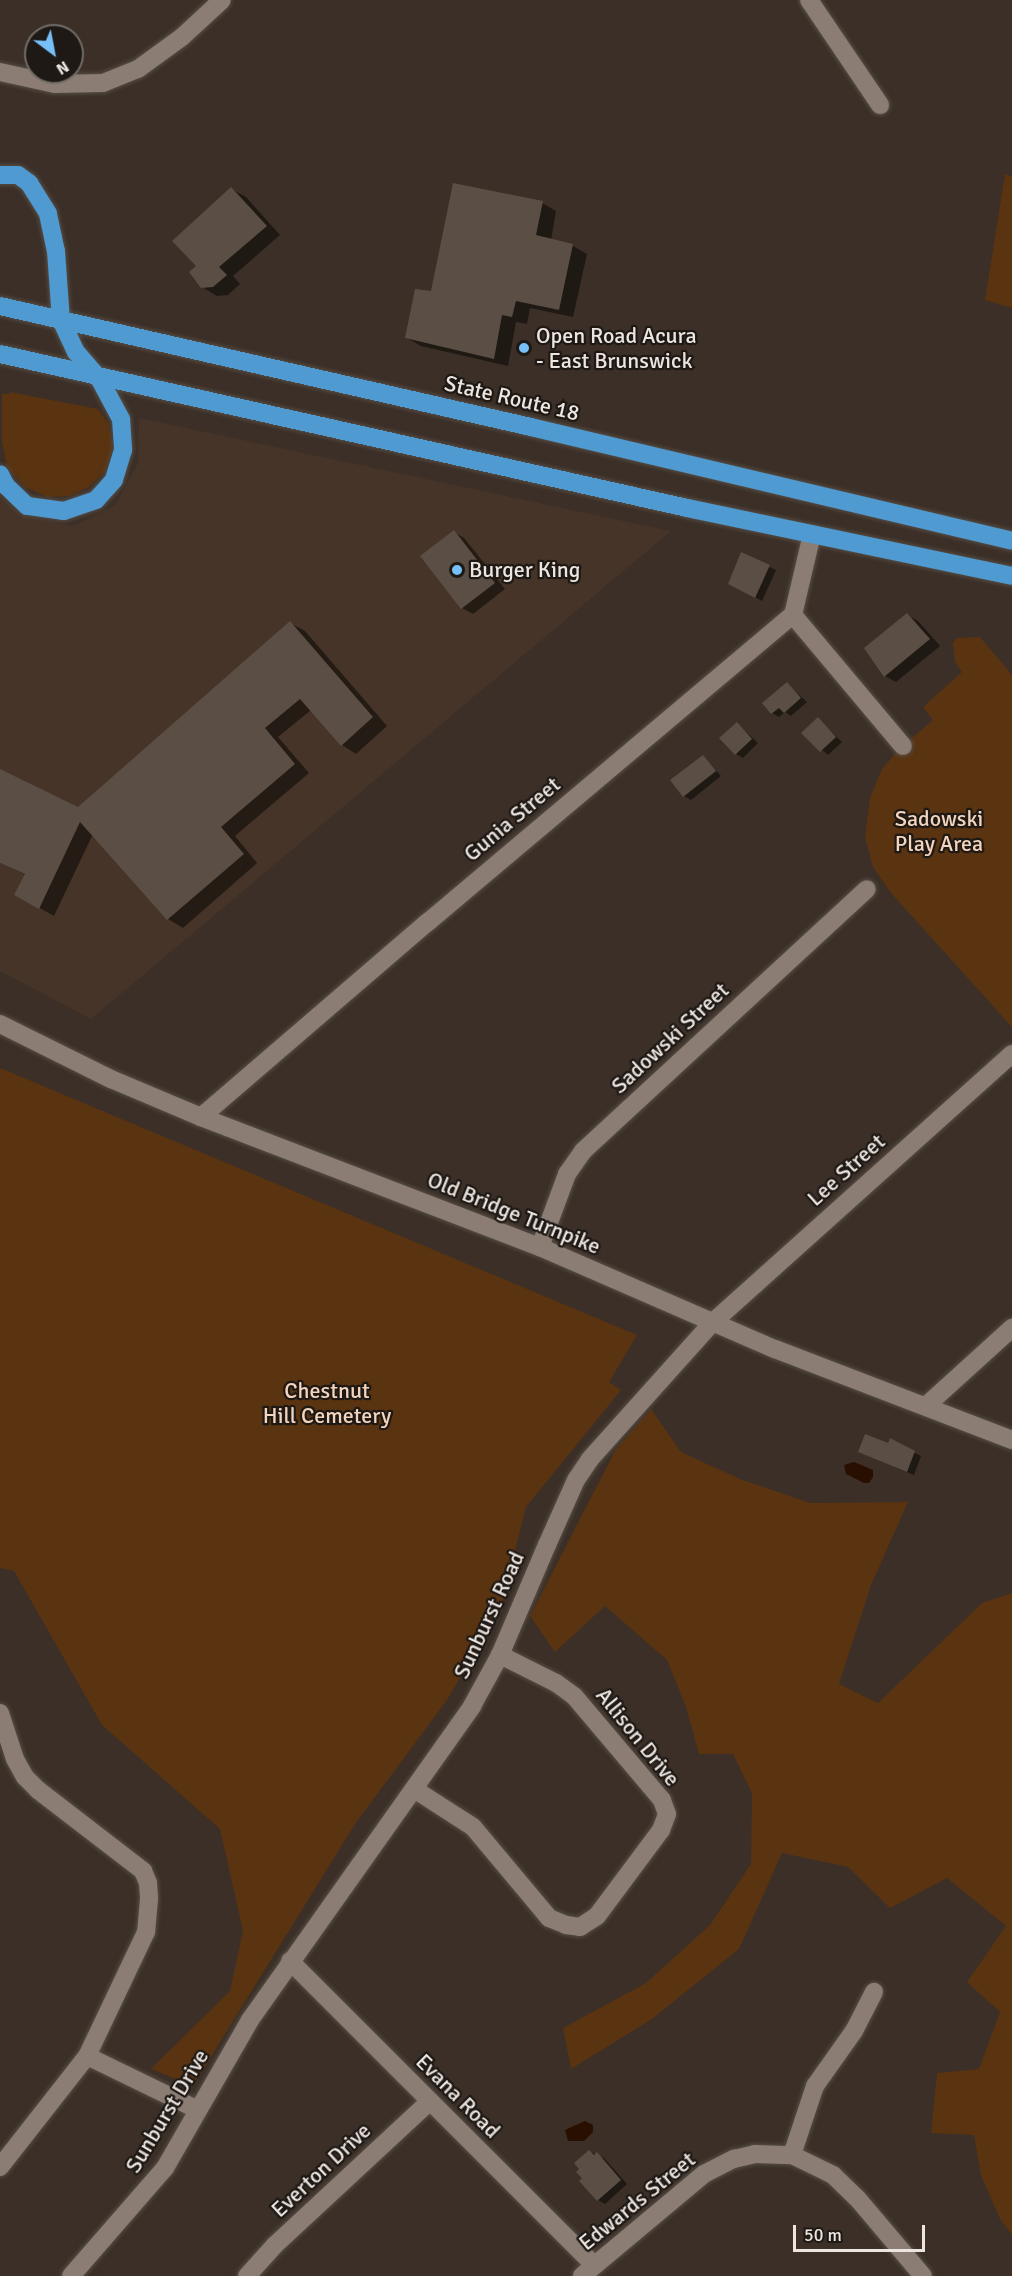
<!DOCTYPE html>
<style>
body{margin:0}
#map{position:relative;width:1012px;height:2276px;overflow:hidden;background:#3b2f27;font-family:Signika,sans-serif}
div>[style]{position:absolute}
.built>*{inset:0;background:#453427}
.green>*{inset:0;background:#5a3310}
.water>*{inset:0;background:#280f00}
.shadow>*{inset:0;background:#0007}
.building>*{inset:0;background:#5b4f45}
.roads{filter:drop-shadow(0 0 2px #564d45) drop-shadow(0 0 2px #564d45)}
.minor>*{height:18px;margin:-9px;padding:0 9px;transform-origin:9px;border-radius:9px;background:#8b7d73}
.highway>*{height:18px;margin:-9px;padding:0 9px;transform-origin:9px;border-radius:9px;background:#4e9ad1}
.dots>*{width:16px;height:16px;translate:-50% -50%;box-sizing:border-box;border:3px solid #1e1915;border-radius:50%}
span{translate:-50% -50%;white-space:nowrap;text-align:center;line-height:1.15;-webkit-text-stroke:4.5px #1e1915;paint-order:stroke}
.poi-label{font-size:22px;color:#ede5df}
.left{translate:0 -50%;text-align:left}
.street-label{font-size:22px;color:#ede5df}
.park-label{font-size:22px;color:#f4d4bc}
.north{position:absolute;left:24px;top:24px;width:60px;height:60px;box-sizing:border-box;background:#1e1915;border:2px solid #716b66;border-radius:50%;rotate:148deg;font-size:16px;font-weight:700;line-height:24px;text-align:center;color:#ede5df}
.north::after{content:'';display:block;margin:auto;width:21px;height:27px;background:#76c0f7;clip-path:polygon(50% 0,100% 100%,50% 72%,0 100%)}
.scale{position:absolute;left:793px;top:2225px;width:132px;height:27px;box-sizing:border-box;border:3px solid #ede5df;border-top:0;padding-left:8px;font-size:18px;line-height:21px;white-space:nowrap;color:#ede5df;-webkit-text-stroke:4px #1e1915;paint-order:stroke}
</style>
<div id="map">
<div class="built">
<i style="clip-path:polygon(139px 418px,671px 531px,91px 1019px,0 971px,0 496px,20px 515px,73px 526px,115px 505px,138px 463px)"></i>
</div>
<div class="green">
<i style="clip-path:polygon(1005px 174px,1012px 177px,1012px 308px,985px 300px)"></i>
<i style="clip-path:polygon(10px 392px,98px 409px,108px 423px,113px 447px,105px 471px,89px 487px,70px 496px,47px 497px,25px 487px,7px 467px,2px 441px,2px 394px,10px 394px)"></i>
<i style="clip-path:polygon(980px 637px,1012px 675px,1012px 1027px,891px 893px,873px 867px,865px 837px,870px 797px,882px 769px,898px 750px,933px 720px,923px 707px,962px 672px,955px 662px,953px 643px,957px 638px)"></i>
<i style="clip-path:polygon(0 1068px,637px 1335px,609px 1382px,621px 1390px,526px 1507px,501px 1606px,447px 1700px,355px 1824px,193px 2086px,151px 2069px,230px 1991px,243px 1931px,220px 1829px,102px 1725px,14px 1571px,0 1568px)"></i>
<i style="clip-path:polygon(651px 1409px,681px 1452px,740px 1479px,810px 1503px,908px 1502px,871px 1585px,839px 1684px,878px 1703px,982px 1603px,1012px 1593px,1012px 2235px,1000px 2219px,981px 2175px,974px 2135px,931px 2133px,937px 2073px,979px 2069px,1000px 2012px,967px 1982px,1006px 1926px,947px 1878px,890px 1908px,848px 1867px,782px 1853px,739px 1949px,652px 2019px,571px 2069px,563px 2028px,646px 1983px,710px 1925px,751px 1864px,752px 1793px,733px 1754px,699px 1754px,686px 1707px,667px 1660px,605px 1606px,555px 1652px,530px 1616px,616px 1449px)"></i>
</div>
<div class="water">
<i style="clip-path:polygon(854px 1462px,873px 1470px,873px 1477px,869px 1483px,864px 1483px,846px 1474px,844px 1465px)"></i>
<i style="clip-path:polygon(585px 2121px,593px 2125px,593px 2132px,584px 2141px,568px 2141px,565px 2130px)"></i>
</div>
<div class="shadow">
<i style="clip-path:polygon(231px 189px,246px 197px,280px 235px,233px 276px,240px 284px,228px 295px,217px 296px,202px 287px)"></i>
<i style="clip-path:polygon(542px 203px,556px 211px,551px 240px,573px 246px,587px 254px,573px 317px,530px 308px,527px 324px,516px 322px,508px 366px,421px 346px,407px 338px,433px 292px)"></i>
<i style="clip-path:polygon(454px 532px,464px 538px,505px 589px,473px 614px,462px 608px,422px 557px)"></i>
<i style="clip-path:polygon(742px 554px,776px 570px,762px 601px,730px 583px)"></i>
<i style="clip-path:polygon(907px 615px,918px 621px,940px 646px,896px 682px,885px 676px)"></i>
<i style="clip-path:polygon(290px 623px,305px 631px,387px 726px,356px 754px,342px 745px,311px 710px,278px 737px,309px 773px,235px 836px,257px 863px,183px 928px,168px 919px,93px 834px,54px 916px,16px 895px,26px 875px,0 863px,0 770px,78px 809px)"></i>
<i style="clip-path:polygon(787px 684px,807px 702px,791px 716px,785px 712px,779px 717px,772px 713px)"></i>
<i style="clip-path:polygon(818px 719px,842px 742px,828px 755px,803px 733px)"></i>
<i style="clip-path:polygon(737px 724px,758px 743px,743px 758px,736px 754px)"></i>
<i style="clip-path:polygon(703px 757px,721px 776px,691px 800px,684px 796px,672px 780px)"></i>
<i style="clip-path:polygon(890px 1440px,921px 1456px,914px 1475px,866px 1455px,888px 1445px)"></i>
<i style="clip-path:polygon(590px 2152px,604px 2158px,627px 2184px,605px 2204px,598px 2200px,584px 2178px)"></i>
</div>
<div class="building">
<i style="clip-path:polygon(453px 183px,543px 201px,536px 235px,573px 244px,559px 310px,516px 301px,512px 317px,502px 315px,494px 359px,405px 338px,415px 289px,431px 291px)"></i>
<i style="clip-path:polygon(231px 187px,267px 226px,219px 267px,227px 275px,213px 287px,201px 288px,189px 272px,196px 266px,172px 241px)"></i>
<i style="clip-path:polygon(454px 530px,495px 583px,461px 609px,420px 556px)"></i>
<i style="clip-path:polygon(741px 552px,770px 565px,755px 598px,728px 584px)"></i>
<i style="clip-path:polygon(907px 613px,930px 639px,884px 677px,864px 648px)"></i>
<i style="clip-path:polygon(290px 621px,373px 717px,341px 746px,300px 699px,265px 728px,295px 764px,221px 827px,244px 854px,167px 920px,80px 822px,39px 909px,14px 895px,25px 874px,0 863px,0 769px,78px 807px)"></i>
<i style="clip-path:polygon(787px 682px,801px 698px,784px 713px,779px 708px,771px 714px,762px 703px)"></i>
<i style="clip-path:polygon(818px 717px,836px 737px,820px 752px,801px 733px)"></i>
<i style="clip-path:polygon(737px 722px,752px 739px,735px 755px,719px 738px)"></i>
<i style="clip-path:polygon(703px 755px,716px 771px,683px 797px,670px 780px)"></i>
<i style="clip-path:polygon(865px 1434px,888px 1443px,890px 1438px,915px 1451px,907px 1472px,858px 1452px)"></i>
<i style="clip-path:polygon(589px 2150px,594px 2155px,597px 2152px,621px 2180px,597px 2201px,579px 2181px,582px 2178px,576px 2172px,579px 2169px,574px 2163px)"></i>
</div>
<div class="roads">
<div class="minor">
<i style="left:809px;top:0;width:127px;rotate:55.9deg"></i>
<i style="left:0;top:72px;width:56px;rotate:12.3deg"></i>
<i style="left:55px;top:84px;width:48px;rotate:-1.2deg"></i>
<i style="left:103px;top:83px;width:38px;rotate:-22deg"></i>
<i style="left:138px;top:69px;width:54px;rotate:-36deg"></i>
<i style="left:182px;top:37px;width:54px;rotate:-42.8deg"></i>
<i style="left:793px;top:615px;width:171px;rotate:50deg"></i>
<i style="left:0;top:1024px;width:124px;rotate:26.4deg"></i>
<i style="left:111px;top:1079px;width:98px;rotate:22.9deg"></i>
<i style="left:201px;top:1117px;width:363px;rotate:21deg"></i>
<i style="left:540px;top:1247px;width:256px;rotate:23.5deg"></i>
<i style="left:775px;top:1349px;width:254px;rotate:21deg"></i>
<i style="left:201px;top:1117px;width:299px;rotate:-40.7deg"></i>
<i style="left:428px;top:922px;width:477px;rotate:-40.1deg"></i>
<i style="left:793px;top:615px;width:83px;rotate:-76.8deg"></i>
<i style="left:540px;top:1247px;width:78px;rotate:-69.7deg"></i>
<i style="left:567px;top:1174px;width:28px;rotate:-55deg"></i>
<i style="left:583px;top:1151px;width:386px;rotate:-42.7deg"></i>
<i style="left:927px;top:1405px;width:115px;rotate:-42.2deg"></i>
<i style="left:0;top:1713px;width:48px;rotate:71.9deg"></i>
<i style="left:15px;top:1759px;width:21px;rotate:61deg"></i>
<i style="left:25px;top:1777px;width:18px;rotate:45deg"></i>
<i style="left:38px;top:1790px;width:133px;rotate:37.6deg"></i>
<i style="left:143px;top:1871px;width:13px;rotate:67deg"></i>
<i style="left:148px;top:1883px;width:16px;rotate:86deg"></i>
<i style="left:149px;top:1899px;width:33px;rotate:95deg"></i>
<i style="left:146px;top:1932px;width:137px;rotate:115.4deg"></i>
<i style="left:87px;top:2056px;width:141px;rotate:128.1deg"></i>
<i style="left:414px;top:1789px;width:70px;rotate:32.8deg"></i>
<i style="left:473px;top:1827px;width:119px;rotate:50.1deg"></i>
<i style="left:549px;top:1918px;width:18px;rotate:22deg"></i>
<i style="left:566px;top:1925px;width:14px;rotate:8deg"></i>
<i style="left:580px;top:1927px;width:20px;rotate:-33deg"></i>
<i style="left:597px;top:1916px;width:107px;rotate:-53.3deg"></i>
<i style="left:661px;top:1830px;width:17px;rotate:-69deg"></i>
<i style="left:667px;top:1814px;width:15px;rotate:-110deg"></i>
<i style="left:662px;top:1800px;width:136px;rotate:-130.2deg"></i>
<i style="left:574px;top:1696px;width:22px;rotate:-144deg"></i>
<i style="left:556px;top:1683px;width:63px;rotate:-153.4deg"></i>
<i style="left:290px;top:1961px;width:430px;rotate:45deg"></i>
<i style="left:87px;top:2056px;width:123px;rotate:25.9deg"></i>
<i style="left:792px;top:2155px;width:73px;rotate:-71.6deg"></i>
<i style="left:815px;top:2086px;width:67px;rotate:-54.7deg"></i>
<i style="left:854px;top:2031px;width:44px;rotate:-62.9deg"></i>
<i style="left:71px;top:2276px;width:143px;rotate:-49deg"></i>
<i style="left:165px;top:2168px;width:171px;rotate:-60.1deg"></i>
<i style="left:250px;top:2020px;width:385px;rotate:-54.7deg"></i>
<i style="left:472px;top:1706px;width:58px;rotate:-61.2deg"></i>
<i style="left:500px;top:1655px;width:120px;rotate:-66.9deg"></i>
<i style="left:547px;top:1545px;width:71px;rotate:-66deg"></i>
<i style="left:576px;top:1480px;width:25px;rotate:-56deg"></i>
<i style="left:590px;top:1459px;width:183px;rotate:-48.1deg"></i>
<i style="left:712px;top:1323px;width:403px;rotate:-41.9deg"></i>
<i style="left:247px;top:2276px;width:42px;rotate:-47.9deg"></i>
<i style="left:275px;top:2245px;width:210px;rotate:-42.9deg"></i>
<i style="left:582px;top:2276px;width:159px;rotate:-39.9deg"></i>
<i style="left:704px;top:2174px;width:34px;rotate:-27deg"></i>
<i style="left:734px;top:2159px;width:22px;rotate:-13deg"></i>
<i style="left:755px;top:2154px;width:37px;rotate:2deg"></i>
<i style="left:792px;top:2155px;width:46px;rotate:26deg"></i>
<i style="left:833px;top:2175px;width:33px;rotate:44deg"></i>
<i style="left:857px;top:2198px;width:102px;rotate:49.8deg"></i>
</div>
<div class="highway">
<i style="left:0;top:175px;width:18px"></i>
<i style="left:18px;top:175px;width:14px;rotate:36deg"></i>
<i style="left:29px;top:183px;width:36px;rotate:58deg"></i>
<i style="left:48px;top:214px;width:38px;rotate:78deg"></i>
<i style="left:56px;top:251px;width:69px;rotate:85.9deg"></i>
<i style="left:61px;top:320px;width:35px;rotate:65deg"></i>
<i style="left:76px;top:352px;width:35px;rotate:49deg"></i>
<i style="left:99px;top:378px;width:47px;rotate:61.8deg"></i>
<i style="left:121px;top:419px;width:31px;rotate:86deg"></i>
<i style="left:123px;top:450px;width:31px;rotate:107deg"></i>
<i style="left:114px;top:480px;width:27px;rotate:132deg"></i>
<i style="left:96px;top:500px;width:34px;rotate:161deg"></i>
<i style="left:64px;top:511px;width:37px;rotate:-172deg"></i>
<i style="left:27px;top:506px;width:29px;rotate:-136deg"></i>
<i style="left:6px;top:486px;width:13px;rotate:-117deg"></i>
<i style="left:0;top:306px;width:545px;rotate:12.84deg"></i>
<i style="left:531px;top:427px;width:494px;rotate:13.3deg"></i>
<i style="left:0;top:354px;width:704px;rotate:12.63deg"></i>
<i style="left:687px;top:508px;width:332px;rotate:11.8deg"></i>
</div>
</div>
<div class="dots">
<i style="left:524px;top:348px;background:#76c0f7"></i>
<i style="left:457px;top:570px;background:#76c0f7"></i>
</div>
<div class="poi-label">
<span class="left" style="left:536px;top:348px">Open Road Acura<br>- East Brunswick</span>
<span class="left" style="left:469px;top:570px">Burger King</span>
</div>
<div class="street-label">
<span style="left:512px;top:398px;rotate:13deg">State Route 18</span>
<span style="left:512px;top:819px;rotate:-40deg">Gunia Street</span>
<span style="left:670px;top:1038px;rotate:-43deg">Sadowski Street</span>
<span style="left:846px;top:1170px;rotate:-42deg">Lee Street</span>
<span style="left:514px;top:1213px;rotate:22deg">Old Bridge Turnpike</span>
<span style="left:489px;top:1615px;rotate:-65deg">Sunburst Road</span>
<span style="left:638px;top:1737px;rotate:51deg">Allison Drive</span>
<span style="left:458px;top:2096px;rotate:45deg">Evana Road</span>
<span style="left:167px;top:2111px;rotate:-59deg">Sunburst Drive</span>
<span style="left:321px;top:2170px;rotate:-43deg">Everton Drive</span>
<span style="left:637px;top:2201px;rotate:-39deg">Edwards Street</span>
</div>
<div class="park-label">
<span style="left:939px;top:831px">Sadowski<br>Play Area</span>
<span style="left:327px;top:1403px">Chestnut<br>Hill Cemetery</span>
</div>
<div class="north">N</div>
<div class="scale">50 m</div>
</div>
